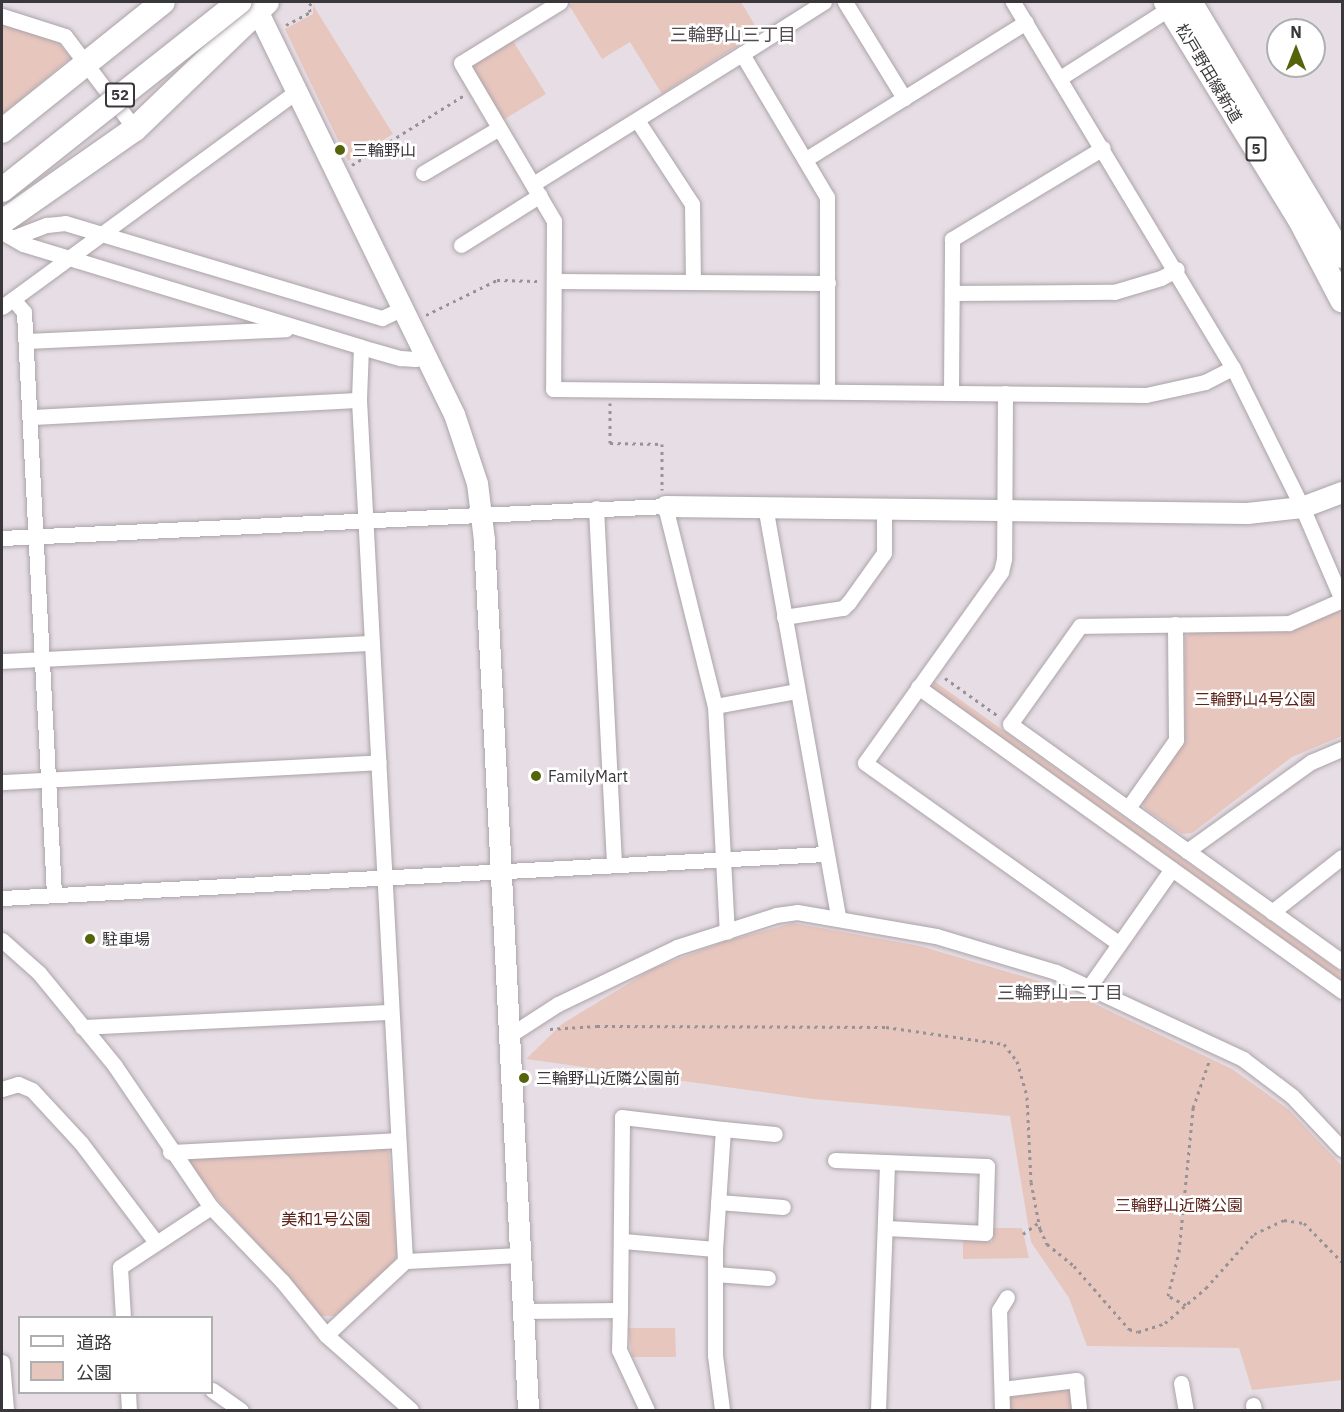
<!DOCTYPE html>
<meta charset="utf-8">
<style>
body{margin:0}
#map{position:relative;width:1344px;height:1412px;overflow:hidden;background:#e6dee4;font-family:"IBM Plex Sans","Noto Sans JP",sans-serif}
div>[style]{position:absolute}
.green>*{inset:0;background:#e7c6be}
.path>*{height:3px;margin-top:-1.5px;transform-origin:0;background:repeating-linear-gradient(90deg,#979296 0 3px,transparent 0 7.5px)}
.roads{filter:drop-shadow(0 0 2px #aba3a9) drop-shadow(0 0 2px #aba3a9)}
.street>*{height:15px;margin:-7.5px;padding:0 7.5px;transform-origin:7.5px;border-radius:7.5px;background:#fff}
.secondary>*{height:21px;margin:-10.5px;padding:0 10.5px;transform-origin:10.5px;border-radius:10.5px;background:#fff}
.primary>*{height:24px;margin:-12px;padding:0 12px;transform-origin:12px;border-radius:12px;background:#fff}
.bridges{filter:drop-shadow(0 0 2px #aba3a9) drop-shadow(0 0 2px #aba3a9)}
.primary-bridge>*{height:24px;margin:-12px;padding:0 12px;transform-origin:12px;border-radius:12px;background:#fff}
.dots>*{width:16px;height:16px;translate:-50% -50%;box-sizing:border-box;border:3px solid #fff;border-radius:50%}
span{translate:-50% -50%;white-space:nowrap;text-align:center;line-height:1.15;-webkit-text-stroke:5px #fff;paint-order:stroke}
.shield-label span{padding:2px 4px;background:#fff;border:2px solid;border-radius:4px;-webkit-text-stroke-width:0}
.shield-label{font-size:15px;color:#3a373a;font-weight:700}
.street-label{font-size:16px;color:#3a373a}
.poi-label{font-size:16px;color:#3a373a}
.left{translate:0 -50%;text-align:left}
.park-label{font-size:16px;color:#5c2318}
.neighbourhood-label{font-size:18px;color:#514a4f}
.frame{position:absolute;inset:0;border:3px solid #3a373a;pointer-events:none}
.legend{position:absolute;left:18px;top:1316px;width:195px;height:78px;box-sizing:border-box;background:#fff;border:2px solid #b0afb0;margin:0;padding:8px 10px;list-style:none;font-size:18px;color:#3a373a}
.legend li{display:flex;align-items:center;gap:12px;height:30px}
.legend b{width:30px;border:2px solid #b0afb0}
.north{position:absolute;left:1266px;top:18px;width:60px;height:60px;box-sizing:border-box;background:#fff;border:2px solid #b0afb0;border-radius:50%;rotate:0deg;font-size:16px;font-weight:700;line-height:24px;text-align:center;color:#3a373a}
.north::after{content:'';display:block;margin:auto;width:21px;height:27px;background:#55640b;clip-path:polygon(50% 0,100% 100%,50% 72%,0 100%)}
</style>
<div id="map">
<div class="green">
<i style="clip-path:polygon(575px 2px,741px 2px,759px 32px,662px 94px,630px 42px,602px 59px,569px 5px)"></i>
<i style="clip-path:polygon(313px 5px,393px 134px,348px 161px,285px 29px,313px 14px)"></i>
<i style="clip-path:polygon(2px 23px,55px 39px,71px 58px,2px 115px)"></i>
<i style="clip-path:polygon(513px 41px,546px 94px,503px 120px,474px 71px,475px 63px)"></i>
<i style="clip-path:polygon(1342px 610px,1342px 736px,1292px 757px,1192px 833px,1182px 834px,1145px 809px,1142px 802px,1185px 741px,1185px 637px,1191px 632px,1289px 631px)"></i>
<i style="clip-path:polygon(934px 681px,1342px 973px,1342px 981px,933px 688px)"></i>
<i style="clip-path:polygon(793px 923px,920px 946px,1059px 987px,1232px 1069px,1288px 1109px,1342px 1166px,1342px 1380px,1252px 1390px,1239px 1348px,1087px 1346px,1069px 1298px,1031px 1242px,1010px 1116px,813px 1099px,526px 1059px,562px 1024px,654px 968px,723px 942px)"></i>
<i style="clip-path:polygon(384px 1146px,389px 1153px,398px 1253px,393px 1264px,335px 1316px,321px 1316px,188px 1166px,191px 1157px)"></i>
<i style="clip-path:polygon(993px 1228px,1022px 1228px,1029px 1258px,963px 1259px,963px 1240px,992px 1242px)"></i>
<i style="clip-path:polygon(628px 1328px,675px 1328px,676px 1357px,632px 1357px)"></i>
<i style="clip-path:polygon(1066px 1389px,1072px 1394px,1074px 1410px,1010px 1410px,1009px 1398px,1013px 1394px)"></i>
</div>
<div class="path">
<i style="left:286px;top:25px;width:27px;rotate:-28deg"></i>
<i style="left:310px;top:12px;width:7px;rotate:-98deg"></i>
<i style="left:309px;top:5px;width:6px;rotate:-31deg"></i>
<i style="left:352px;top:165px;width:131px;rotate:-31.9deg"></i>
<i style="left:426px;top:315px;width:79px;rotate:-26.2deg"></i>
<i style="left:497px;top:280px;width:40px;rotate:1.4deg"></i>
<i style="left:610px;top:403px;width:40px;rotate:90deg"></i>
<i style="left:610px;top:443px;width:52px;rotate:1.1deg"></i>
<i style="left:662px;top:444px;width:46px;rotate:90deg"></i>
<i style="left:945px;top:678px;width:65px;rotate:35.6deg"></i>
<i style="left:550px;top:1029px;width:47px;rotate:-3.7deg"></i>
<i style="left:597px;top:1026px;width:289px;rotate:0.2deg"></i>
<i style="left:886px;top:1027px;width:119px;rotate:8.2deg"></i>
<i style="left:1004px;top:1044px;width:21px;rotate:53deg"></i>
<i style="left:1017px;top:1061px;width:37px;rotate:74deg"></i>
<i style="left:1027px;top:1097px;width:85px;rotate:87.3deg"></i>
<i style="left:1031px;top:1182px;width:48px;rotate:79.2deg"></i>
<i style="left:1040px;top:1229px;width:17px;rotate:65deg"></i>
<i style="left:1047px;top:1244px;width:35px;rotate:39deg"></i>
<i style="left:1074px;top:1266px;width:84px;rotate:48.9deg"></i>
<i style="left:1129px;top:1329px;width:9px;rotate:18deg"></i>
<i style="left:1138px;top:1332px;width:28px;rotate:-18deg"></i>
<i style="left:1165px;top:1323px;width:54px;rotate:-40.5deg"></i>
<i style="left:1206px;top:1288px;width:72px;rotate:-48.4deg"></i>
<i style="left:1254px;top:1234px;width:33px;rotate:-25deg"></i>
<i style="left:1284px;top:1220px;width:20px;rotate:9deg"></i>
<i style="left:1304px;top:1223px;width:54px;rotate:45.7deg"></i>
<i style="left:1023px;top:1234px;width:19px;rotate:-36deg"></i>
<i style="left:1186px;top:1305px;width:20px;rotate:-153deg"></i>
<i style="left:1168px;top:1296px;width:45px;rotate:-76deg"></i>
<i style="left:1179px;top:1252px;width:145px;rotate:-84.4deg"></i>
<i style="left:1193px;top:1108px;width:52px;rotate:-70.9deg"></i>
</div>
<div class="roads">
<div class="street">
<i style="left:560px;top:2px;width:116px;rotate:148.4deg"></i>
<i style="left:461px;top:63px;width:183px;rotate:59.5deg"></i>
<i style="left:554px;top:221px;width:168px;rotate:90.3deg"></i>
<i style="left:553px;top:389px;width:593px;rotate:0.58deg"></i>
<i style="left:1146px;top:395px;width:60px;rotate:-12.4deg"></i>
<i style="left:1205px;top:382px;width:31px;rotate:-27deg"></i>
<i style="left:845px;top:2px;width:113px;rotate:58.4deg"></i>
<i style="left:1013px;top:2px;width:427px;rotate:59deg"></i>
<i style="left:1233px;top:368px;width:155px;rotate:63.6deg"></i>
<i style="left:1302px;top:507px;width:101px;rotate:66.7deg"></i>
<i style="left:1342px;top:600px;width:58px;rotate:156.5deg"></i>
<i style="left:1289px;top:623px;width:209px;rotate:179.2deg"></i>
<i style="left:1080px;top:626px;width:120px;rotate:125.5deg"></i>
<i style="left:1010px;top:724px;width:408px;rotate:35.6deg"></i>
<i style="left:2px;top:16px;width:66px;rotate:17.6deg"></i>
<i style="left:65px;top:36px;width:116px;rotate:53deg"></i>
<i style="left:742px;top:54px;width:97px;rotate:-32.4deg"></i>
<i style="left:1060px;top:78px;width:130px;rotate:-32.5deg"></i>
<i style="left:637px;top:120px;width:100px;rotate:56.8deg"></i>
<i style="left:692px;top:204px;width:78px;rotate:89.3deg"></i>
<i style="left:806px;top:159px;width:259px;rotate:-31.9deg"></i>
<i style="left:423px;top:173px;width:88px;rotate:-30.6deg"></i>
<i style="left:533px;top:184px;width:246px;rotate:-31.9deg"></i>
<i style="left:742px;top:54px;width:166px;rotate:59.3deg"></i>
<i style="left:827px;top:197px;width:194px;rotate:90deg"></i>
<i style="left:2px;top:232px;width:24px;rotate:30deg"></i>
<i style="left:23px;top:244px;width:353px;rotate:16.9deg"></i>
<i style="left:361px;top:347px;width:41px;rotate:15.8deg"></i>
<i style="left:400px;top:358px;width:15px;rotate:4deg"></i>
<i style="left:415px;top:359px;width:11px;rotate:-27deg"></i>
<i style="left:15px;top:237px;width:34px;rotate:-21deg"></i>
<i style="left:47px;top:225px;width:18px;rotate:-6deg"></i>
<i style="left:65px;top:223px;width:331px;rotate:16.7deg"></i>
<i style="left:382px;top:318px;width:23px;rotate:-25deg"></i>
<i style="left:461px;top:245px;width:93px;rotate:-32.3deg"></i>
<i style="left:555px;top:281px;width:273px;rotate:0.4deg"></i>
<i style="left:952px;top:293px;width:162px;rotate:-0.4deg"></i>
<i style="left:1114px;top:292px;width:49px;rotate:-16.6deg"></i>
<i style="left:1161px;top:278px;width:18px;rotate:-29deg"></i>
<i style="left:13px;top:299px;width:17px;rotate:50deg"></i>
<i style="left:24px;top:312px;width:584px;rotate:87.05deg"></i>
<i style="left:2px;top:307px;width:364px;rotate:-36.2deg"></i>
<i style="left:26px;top:341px;width:260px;rotate:-2.6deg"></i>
<i style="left:361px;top:347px;width:53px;rotate:92.2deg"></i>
<i style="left:359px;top:400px;width:862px;rotate:86.94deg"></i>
<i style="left:951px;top:392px;width:153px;rotate:-89.6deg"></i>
<i style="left:952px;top:239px;width:176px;rotate:-31.1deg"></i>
<i style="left:1005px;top:393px;width:166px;rotate:90.3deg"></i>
<i style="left:1004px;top:559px;width:13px;rotate:103deg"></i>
<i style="left:1001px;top:572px;width:234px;rotate:125.5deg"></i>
<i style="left:865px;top:763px;width:310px;rotate:35.4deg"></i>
<i style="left:31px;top:417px;width:328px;rotate:-3deg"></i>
<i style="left:765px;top:506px;width:417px;rotate:79.9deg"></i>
<i style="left:596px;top:508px;width:357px;rotate:87.1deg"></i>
<i style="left:2px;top:538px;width:664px;rotate:-2.76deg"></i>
<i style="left:665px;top:506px;width:206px;rotate:76deg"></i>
<i style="left:715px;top:706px;width:226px;rotate:87deg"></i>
<i style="left:784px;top:617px;width:60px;rotate:-8.7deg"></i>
<i style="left:843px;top:608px;width:8px;rotate:-45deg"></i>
<i style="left:849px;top:602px;width:60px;rotate:-54.5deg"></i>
<i style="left:884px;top:553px;width:45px;rotate:-90deg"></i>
<i style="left:2px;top:661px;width:370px;rotate:-2.8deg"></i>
<i style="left:918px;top:687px;width:522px;rotate:35.64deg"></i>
<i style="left:715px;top:706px;width:83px;rotate:-10.4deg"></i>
<i style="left:2px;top:782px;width:377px;rotate:-3deg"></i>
<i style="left:1128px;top:808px;width:83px;rotate:-54.8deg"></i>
<i style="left:1176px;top:740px;width:116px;rotate:-90.5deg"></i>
<i style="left:1187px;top:851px;width:153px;rotate:-35.7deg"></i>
<i style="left:1311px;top:762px;width:34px;rotate:-23deg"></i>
<i style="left:2px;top:898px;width:824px;rotate:-3.06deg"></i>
<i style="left:1272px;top:912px;width:89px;rotate:-38.2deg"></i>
<i style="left:2px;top:940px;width:50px;rotate:41.7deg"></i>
<i style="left:39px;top:973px;width:120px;rotate:50.7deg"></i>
<i style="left:115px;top:1066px;width:171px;rotate:55.8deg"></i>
<i style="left:211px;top:1207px;width:103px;rotate:46.2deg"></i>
<i style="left:282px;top:1281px;width:70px;rotate:50.8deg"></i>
<i style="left:326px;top:1335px;width:113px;rotate:41.4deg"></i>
<i style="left:1089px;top:987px;width:144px;rotate:-54.9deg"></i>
<i style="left:82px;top:1027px;width:308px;rotate:-2.8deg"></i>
<i style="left:510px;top:1035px;width:57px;rotate:-32.9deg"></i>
<i style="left:558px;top:1004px;width:132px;rotate:-25.6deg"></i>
<i style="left:677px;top:947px;width:104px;rotate:-17.9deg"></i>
<i style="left:776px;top:915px;width:21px;rotate:-8deg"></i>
<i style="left:797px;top:912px;width:141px;rotate:9.8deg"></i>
<i style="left:936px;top:936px;width:125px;rotate:16.7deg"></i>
<i style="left:1056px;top:972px;width:206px;rotate:24.9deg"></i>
<i style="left:1243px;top:1059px;width:61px;rotate:37.1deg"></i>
<i style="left:1292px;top:1096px;width:73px;rotate:46.7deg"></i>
<i style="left:2px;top:1089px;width:17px;rotate:-17deg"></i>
<i style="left:18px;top:1084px;width:15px;rotate:23deg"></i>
<i style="left:32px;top:1090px;width:72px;rotate:47.2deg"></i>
<i style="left:81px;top:1143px;width:124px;rotate:52.9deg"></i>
<i style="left:723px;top:1129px;width:52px;rotate:5.5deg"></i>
<i style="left:170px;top:1152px;width:228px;rotate:-3deg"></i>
<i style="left:835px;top:1160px;width:152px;rotate:2.3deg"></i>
<i style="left:987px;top:1166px;width:67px;rotate:91.7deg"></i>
<i style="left:985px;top:1233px;width:99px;rotate:-177.1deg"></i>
<i style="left:718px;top:1202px;width:65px;rotate:4.4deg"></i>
<i style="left:623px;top:1241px;width:92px;rotate:5deg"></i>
<i style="left:715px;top:1249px;width:106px;rotate:90deg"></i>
<i style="left:715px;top:1355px;width:55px;rotate:82.7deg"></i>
<i style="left:715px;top:1274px;width:53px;rotate:4.3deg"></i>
<i style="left:620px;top:1310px;width:193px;rotate:-89.4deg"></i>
<i style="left:622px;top:1117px;width:102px;rotate:6.8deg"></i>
<i style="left:723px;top:1129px;width:120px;rotate:93.8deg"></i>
<i style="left:524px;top:1311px;width:96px;rotate:-0.6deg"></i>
<i style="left:620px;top:1310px;width:40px;rotate:91.4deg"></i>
<i style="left:619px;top:1350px;width:66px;rotate:65deg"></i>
<i style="left:123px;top:1318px;width:51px;rotate:-93.4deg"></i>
<i style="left:120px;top:1267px;width:109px;rotate:-33.4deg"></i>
<i style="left:326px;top:1335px;width:108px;rotate:-43.1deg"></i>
<i style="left:405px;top:1261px;width:116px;rotate:-3deg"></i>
<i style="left:2px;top:1362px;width:48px;rotate:85.2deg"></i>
<i style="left:1181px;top:1383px;width:27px;rotate:80deg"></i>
<i style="left:1002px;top:1389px;width:75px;rotate:-6.9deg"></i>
<i style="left:1076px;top:1380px;width:30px;rotate:84deg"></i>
<i style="left:212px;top:1390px;width:35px;rotate:35deg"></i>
<i style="left:128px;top:1392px;width:18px;rotate:87deg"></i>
<i style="left:1253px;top:1405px;width:5px;rotate:79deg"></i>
<i style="left:878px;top:1410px;width:248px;rotate:-87.9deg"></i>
<i style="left:1002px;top:1410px;width:100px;rotate:-91.7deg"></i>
<i style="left:999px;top:1310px;width:15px;rotate:-58deg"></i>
</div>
<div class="secondary">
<i style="left:253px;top:2px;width:458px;rotate:64deg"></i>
<i style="left:454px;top:414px;width:73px;rotate:71.6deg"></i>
<i style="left:477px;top:483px;width:57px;rotate:83deg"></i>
<i style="left:484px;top:540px;width:871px;rotate:87.1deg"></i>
<i style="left:665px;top:506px;width:582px;rotate:0.69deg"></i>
<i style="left:1247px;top:513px;width:55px;rotate:-6.2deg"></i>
<i style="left:1302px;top:507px;width:43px;rotate:-20.6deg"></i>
</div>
<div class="primary">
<i style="left:1166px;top:2px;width:254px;rotate:58.4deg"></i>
<i style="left:1299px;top:218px;width:93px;rotate:62.3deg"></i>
<i style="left:1190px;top:2px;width:296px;rotate:59.1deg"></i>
<i style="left:2px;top:131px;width:206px;rotate:-38.7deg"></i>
<i style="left:2px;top:222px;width:162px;rotate:-35deg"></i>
<i style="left:135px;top:129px;width:183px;rotate:-43.9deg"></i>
</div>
</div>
<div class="bridges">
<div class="primary-bridge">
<i style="left:2px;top:190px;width:303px;rotate:-38.4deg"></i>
</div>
</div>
<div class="dots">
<i style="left:340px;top:150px;background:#55640b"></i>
<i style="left:536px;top:776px;background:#55640b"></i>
<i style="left:90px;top:939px;background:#55640b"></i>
<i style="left:524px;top:1078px;background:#55640b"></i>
</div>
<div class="shield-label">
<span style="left:120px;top:95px">52</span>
<span style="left:1256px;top:149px">5</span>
</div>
<div class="street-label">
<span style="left:1209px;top:73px;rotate:59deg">松戸野田線新道</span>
</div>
<div class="poi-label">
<span class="left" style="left:352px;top:150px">三輪野山</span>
<span class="left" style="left:548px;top:776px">FamilyMart</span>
<span class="left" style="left:102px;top:939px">駐車場</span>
<span class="left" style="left:536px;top:1078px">三輪野山近隣公園前</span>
</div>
<div class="park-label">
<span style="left:1255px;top:699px">三輪野山4号公園</span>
<span style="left:1179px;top:1205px">三輪野山近隣公園</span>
<span style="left:326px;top:1219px">美和1号公園</span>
</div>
<div class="neighbourhood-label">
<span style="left:733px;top:35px">三輪野山三丁目</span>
<span style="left:1060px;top:993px">三輪野山二丁目</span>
</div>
<div class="frame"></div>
<ul class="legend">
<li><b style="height:8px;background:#fff"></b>道路</li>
<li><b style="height:16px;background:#e7c6be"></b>公園</li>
</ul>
<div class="north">N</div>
</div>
